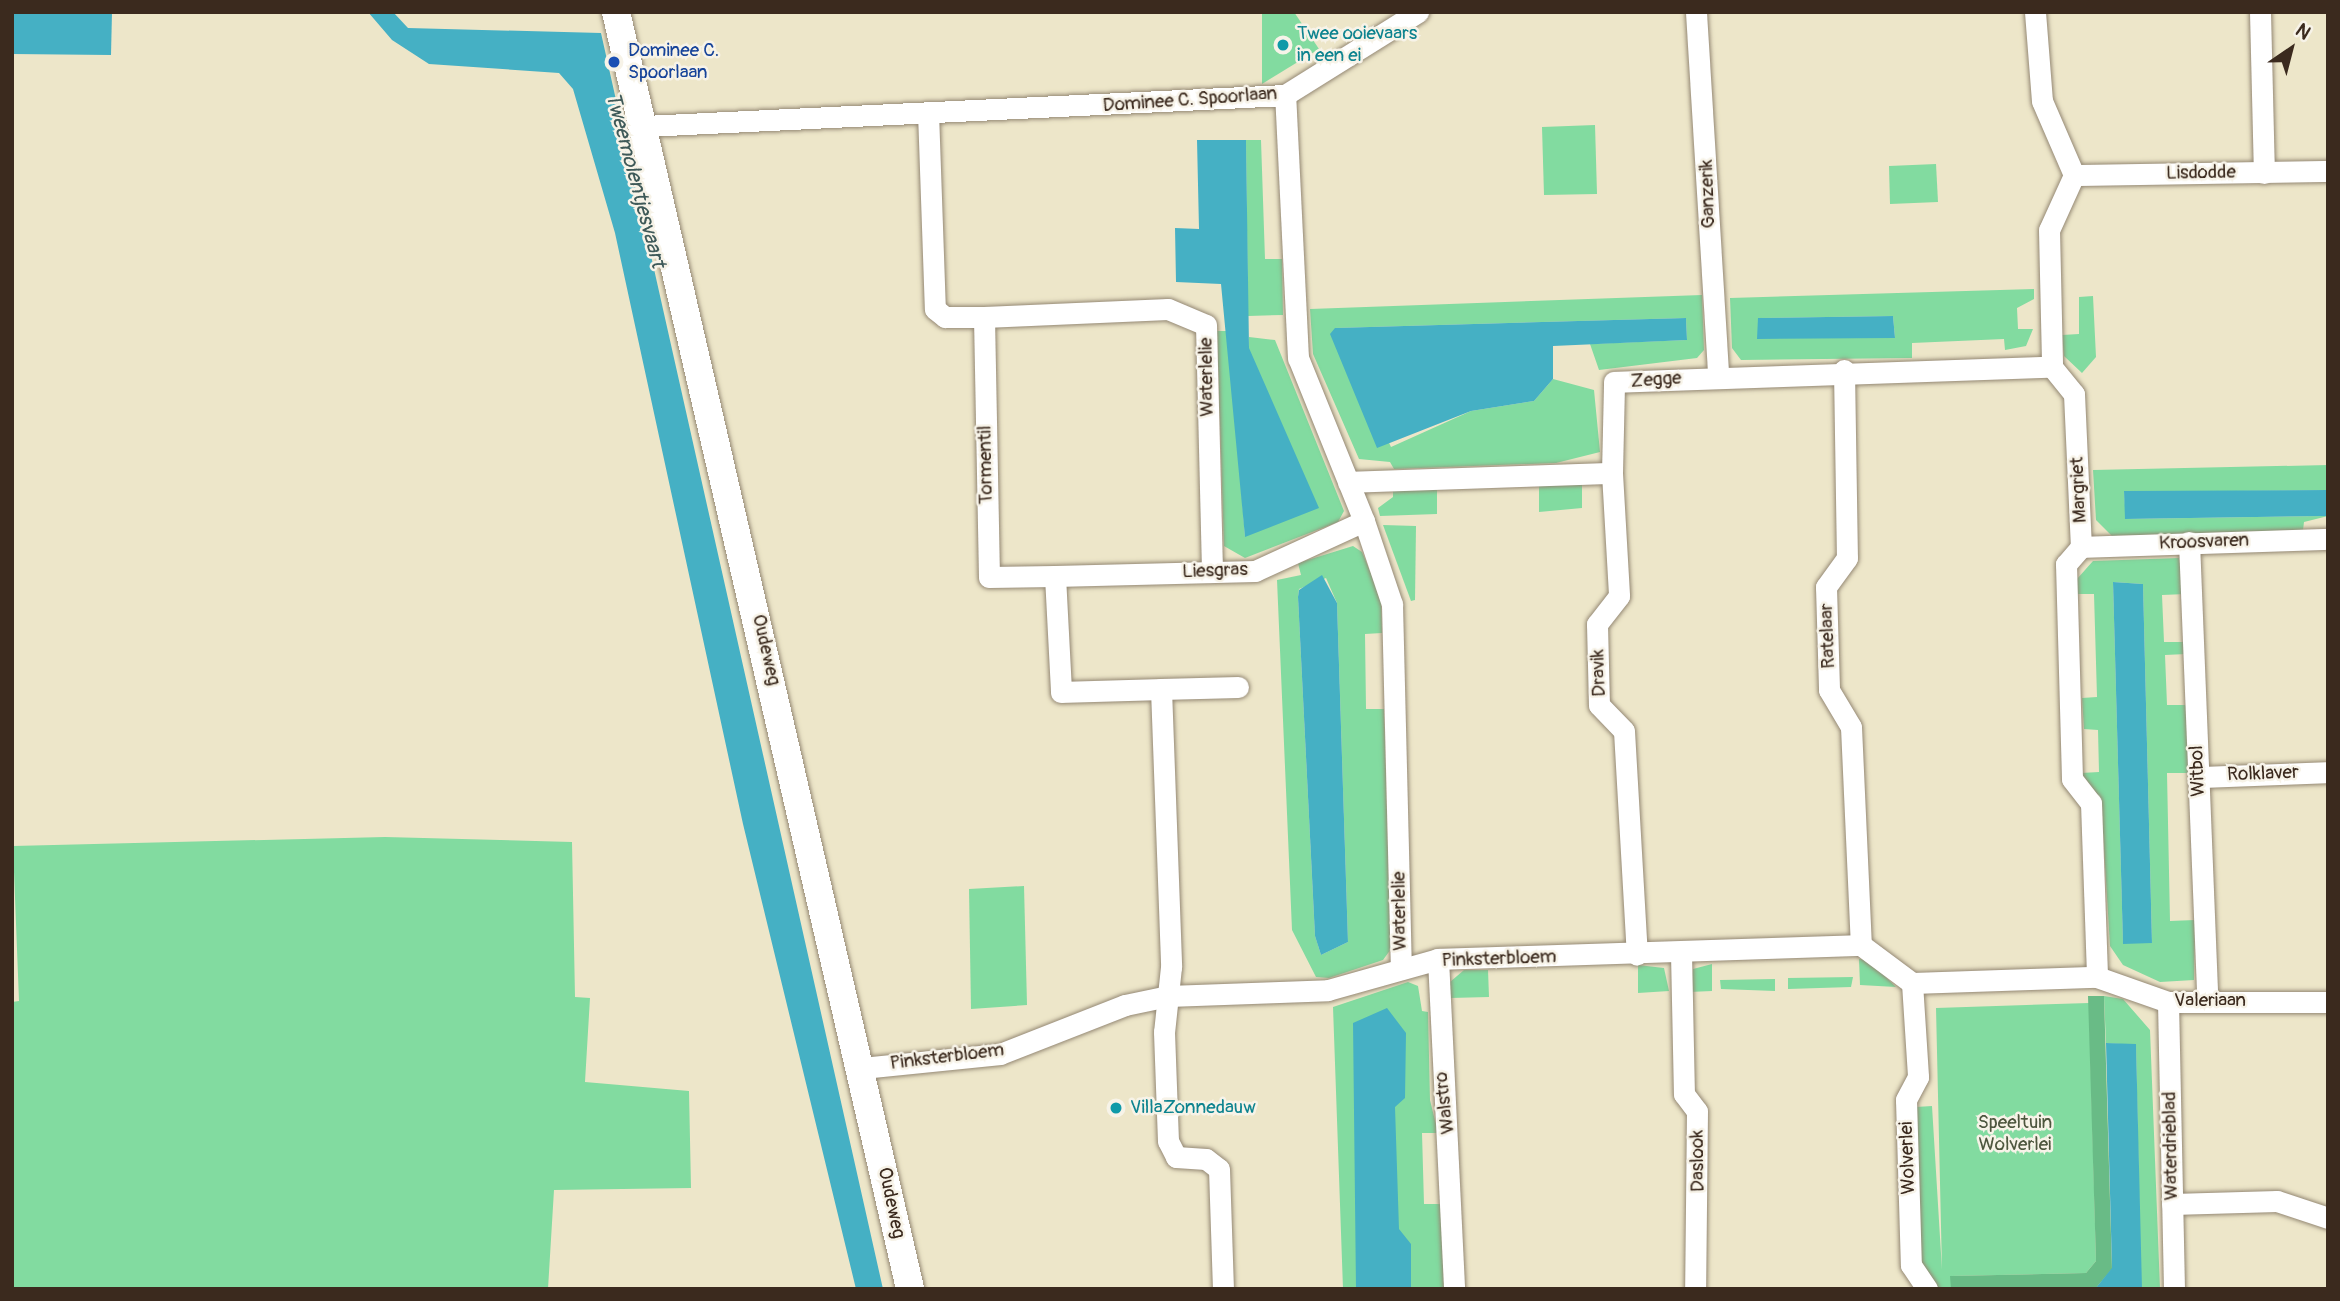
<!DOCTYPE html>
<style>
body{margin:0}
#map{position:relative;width:2340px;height:1301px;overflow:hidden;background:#ede6c9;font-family:Pangolin,sans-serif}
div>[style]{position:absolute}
.green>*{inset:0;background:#82dba0}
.forest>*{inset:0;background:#69bb86}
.water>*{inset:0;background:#45b0c4}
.roads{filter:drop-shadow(0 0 2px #948874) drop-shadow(0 0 2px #948874)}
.street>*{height:21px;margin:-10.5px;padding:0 10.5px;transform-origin:10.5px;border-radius:10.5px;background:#fff}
.secondary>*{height:28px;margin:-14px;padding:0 14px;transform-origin:14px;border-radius:14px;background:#fff}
.dots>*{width:19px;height:19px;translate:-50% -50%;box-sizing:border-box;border:4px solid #f7f3e8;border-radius:50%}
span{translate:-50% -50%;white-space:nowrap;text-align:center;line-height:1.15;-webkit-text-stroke:5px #f7f3e8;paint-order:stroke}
.culture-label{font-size:19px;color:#0d838f}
.left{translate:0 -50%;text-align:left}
.transit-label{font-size:19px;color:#164399}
.street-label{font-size:19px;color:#3b2a1e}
.park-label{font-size:19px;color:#4d563e}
.water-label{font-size:21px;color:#3e5958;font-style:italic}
.frame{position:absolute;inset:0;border:14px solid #3b2a1e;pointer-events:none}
.north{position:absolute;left:2256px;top:14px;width:70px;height:70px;-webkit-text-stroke:5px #f7f3e8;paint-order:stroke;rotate:35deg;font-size:19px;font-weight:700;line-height:28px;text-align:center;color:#3b2a1e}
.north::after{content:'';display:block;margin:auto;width:24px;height:32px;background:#3b2a1e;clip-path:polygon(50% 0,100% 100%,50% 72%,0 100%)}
</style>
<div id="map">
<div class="green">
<i style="clip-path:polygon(1262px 12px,1294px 12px,1319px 49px,1262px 84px)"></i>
<i style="clip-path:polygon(1595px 125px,1597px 194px,1544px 195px,1542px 127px)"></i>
<i style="clip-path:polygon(1246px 140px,1261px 140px,1265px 259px,1282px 259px,1283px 315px,1248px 316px)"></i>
<i style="clip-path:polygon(1936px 164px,1938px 202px,1890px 204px,1889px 166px)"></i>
<i style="clip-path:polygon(evenodd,2034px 289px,2034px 299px,2017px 308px,2018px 329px,2033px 329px,2026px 346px,2005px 350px,2004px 339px,1912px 343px,1912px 358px,1741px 360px,1732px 348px,1730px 298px,2034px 289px,1893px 316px,1895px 338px,1759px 318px,1893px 316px)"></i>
<i style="clip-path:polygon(1702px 295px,1704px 350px,1697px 358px,1599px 370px,1590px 344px,1687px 340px,1686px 318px,1335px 328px,1391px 447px,1471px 411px,1534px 401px,1553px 379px,1594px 390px,1600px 452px,1556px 463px,1394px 469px,1390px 462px,1359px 459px,1313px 354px,1310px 309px)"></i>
<i style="clip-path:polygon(2093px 296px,2096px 357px,2082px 373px,2064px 356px,2062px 335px,2079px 334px,2079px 297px)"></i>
<i style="clip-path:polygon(1217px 331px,1229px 331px,1245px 537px,1249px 337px,1275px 340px,1344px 511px,1338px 522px,1245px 558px,1224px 546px)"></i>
<i style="clip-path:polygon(2328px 465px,2328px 490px,2124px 492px,2126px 519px,2328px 516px,2304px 522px,2303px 530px,2112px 536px,2096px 520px,2093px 470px)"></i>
<i style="clip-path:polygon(1582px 483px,1582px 508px,1539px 512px,1539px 485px)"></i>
<i style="clip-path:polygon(1437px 487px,1437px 514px,1380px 516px,1378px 508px,1393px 497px,1393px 488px)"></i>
<i style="clip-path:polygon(1383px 525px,1416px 526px,1415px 600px,1411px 601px)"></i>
<i style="clip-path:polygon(evenodd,1353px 546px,1362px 552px,1381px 597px,1382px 633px,1365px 634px,1366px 709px,1384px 709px,1391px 949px,1383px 960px,1329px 978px,1316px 977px,1292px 930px,1277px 580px,1301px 575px,1298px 563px,1353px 546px,1326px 578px,1337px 603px,1348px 942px,1321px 955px,1315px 936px,1298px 597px,1299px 589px,1326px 578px)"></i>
<i style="clip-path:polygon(evenodd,2179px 558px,2186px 594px,2162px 595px,2164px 642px,2185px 642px,2186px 654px,2165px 655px,2167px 705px,2190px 705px,2190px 773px,2167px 773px,2170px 921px,2195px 920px,2194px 980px,2160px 982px,2123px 965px,2110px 946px,2101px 799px,2081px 773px,2099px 772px,2098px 730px,2084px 729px,2082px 698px,2097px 697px,2094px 594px,2077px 594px,2077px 579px,2093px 561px,2179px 558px,2113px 582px,2143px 584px,2152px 943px,2123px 943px,2113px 582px)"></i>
<i style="clip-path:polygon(385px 837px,572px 842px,575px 997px,590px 998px,585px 1082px,689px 1091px,691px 1188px,554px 1190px,548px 1289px,12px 1289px,12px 1002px,19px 1001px,13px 846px)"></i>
<i style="clip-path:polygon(1024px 886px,1027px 1005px,971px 1009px,969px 889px)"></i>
<i style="clip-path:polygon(1859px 959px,1868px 960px,1896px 987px,1860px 985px)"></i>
<i style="clip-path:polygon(1712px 964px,1712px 991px,1689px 992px,1693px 969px)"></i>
<i style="clip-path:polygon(1638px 965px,1664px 968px,1669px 991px,1638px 993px)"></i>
<i style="clip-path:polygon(1464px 970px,1488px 970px,1489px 997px,1450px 998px,1450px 982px)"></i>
<i style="clip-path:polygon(1853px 977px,1851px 987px,1788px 989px,1788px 978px)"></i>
<i style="clip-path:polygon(1775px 979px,1775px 991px,1721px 989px,1720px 980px)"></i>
<i style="clip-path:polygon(1408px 982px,1418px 986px,1422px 1011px,1428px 1012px,1430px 1100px,1438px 1133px,1422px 1133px,1424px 1204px,1441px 1204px,1444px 1289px,1343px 1289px,1333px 1007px)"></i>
<i style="clip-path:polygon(2104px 996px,2123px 999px,2150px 1030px,2160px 1289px,2141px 1289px,2136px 1045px,2106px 1043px)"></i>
<i style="clip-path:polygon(2089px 1003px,2096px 1261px,2086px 1273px,1951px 1276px,1951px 1289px,1936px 1289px,1921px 1264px,1916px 1107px,1932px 1106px,1942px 1270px,1936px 1008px)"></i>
</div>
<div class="forest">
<i style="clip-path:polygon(2088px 996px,2104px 996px,2112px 1269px,2095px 1289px,1951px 1289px,1950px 1276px,2086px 1273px,2096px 1261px)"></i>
</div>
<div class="water">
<i style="clip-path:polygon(12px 12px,112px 12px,111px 55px,12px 54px)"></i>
<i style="clip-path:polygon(368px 12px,393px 12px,408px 28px,601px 33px,883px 1289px,856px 1289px,743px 824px,615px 233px,573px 89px,559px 73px,429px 64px,392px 40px)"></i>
<i style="clip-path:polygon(1197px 140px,1246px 140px,1249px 348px,1319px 508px,1245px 537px,1221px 284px,1176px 282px,1175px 228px,1199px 229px)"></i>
<i style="clip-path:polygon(1893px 316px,1895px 338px,1757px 339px,1758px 318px)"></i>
<i style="clip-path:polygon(1686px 318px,1687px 340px,1553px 346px,1553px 379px,1534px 401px,1471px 411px,1377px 448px,1330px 334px,1335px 328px)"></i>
<i style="clip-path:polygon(2328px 490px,2328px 516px,2125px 519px,2124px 491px)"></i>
<i style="clip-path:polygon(1322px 575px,1337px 603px,1348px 942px,1321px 955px,1315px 936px,1298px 597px,1299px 590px)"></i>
<i style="clip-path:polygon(2113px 582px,2143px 584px,2152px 943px,2123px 944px)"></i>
<i style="clip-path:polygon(1387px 1008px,1406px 1033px,1405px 1098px,1395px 1107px,1399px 1229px,1411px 1244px,1411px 1289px,1356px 1289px,1353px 1023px)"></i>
<i style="clip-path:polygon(2106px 1043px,2136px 1044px,2142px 1289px,2095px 1289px,2112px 1268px)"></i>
</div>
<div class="roads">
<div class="street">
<i style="left:1696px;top:12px;width:365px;rotate:86.5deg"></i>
<i style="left:2035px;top:12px;width:89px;rotate:85.5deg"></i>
<i style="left:2042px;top:101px;width:81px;rotate:66.6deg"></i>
<i style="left:2074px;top:175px;width:60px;rotate:114.4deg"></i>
<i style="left:2049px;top:230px;width:137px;rotate:88.7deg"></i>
<i style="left:2052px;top:367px;width:35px;rotate:51deg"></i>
<i style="left:2074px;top:394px;width:153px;rotate:87.4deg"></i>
<i style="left:2081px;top:547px;width:23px;rotate:131deg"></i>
<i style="left:2066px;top:564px;width:215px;rotate:88.4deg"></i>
<i style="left:2072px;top:779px;width:31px;rotate:52deg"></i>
<i style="left:2091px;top:803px;width:174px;rotate:88deg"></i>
<i style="left:2260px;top:12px;width:161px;rotate:88.6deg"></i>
<i style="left:928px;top:112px;width:197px;rotate:88deg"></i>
<i style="left:935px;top:309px;width:13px;rotate:39deg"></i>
<i style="left:945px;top:317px;width:39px"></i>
<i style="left:984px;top:317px;width:260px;rotate:88.9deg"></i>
<i style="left:989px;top:577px;width:66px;rotate:-0.9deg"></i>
<i style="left:1055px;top:576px;width:116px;rotate:87deg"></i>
<i style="left:1061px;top:692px;width:100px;rotate:-1.7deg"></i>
<i style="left:1161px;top:689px;width:278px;rotate:87.9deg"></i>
<i style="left:1171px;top:967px;width:65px;rotate:96.1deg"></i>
<i style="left:1164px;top:1032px;width:109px;rotate:87.9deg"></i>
<i style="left:1168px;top:1141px;width:18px;rotate:63deg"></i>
<i style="left:1176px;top:1157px;width:30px;rotate:4deg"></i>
<i style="left:1206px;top:1159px;width:16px;rotate:38deg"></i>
<i style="left:1219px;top:1169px;width:120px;rotate:88.1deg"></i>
<i style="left:645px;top:126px;width:641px;rotate:-2.77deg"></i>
<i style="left:1285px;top:95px;width:157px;rotate:-32deg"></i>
<i style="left:2074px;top:175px;width:254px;rotate:-0.9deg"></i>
<i style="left:984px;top:317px;width:184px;rotate:-2.5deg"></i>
<i style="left:1168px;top:309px;width:41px;rotate:22.8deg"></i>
<i style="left:1206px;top:325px;width:247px;rotate:88.6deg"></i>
<i style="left:1844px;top:370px;width:188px;rotate:89.1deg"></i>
<i style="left:1847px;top:558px;width:36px;rotate:126deg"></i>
<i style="left:1826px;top:587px;width:103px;rotate:88.3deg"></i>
<i style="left:1829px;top:690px;width:43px;rotate:59.3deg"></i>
<i style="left:1851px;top:727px;width:218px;rotate:87.4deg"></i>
<i style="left:1612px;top:473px;width:123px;rotate:86.7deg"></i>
<i style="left:1619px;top:596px;width:36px;rotate:128deg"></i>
<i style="left:1597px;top:624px;width:81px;rotate:88.6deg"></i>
<i style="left:1599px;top:705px;width:36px;rotate:46deg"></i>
<i style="left:1624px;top:731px;width:224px;rotate:86.7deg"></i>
<i style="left:1348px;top:482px;width:264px;rotate:-2deg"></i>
<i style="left:1612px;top:473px;width:91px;rotate:-88.7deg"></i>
<i style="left:1614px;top:382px;width:438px;rotate:-2deg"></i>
<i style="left:1364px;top:521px;width:88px;rotate:71.4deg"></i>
<i style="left:1392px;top:604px;width:365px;rotate:88.6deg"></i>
<i style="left:2189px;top:542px;width:458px;rotate:87.7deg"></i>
<i style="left:2081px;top:547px;width:247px;rotate:-1.9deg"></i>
<i style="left:1055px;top:576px;width:200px;rotate:-1.4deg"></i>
<i style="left:1255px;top:571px;width:120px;rotate:-24.6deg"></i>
<i style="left:1364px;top:521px;width:176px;rotate:-112deg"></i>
<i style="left:1298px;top:358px;width:263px;rotate:-92.8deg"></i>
<i style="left:1161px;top:689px;width:77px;rotate:-1.5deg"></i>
<i style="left:2199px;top:777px;width:129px;rotate:-2.2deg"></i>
<i style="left:1681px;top:953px;width:141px;rotate:88.8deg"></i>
<i style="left:1684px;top:1094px;width:21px;rotate:53deg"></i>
<i style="left:1697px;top:1111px;width:178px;rotate:90.6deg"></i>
<i style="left:1438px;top:959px;width:330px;rotate:87.2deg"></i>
<i style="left:1912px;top:983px;width:94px;rotate:86.3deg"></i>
<i style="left:1918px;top:1077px;width:26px;rotate:118deg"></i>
<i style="left:1906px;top:1100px;width:165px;rotate:88.3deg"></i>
<i style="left:1911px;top:1265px;width:29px;rotate:56deg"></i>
<i style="left:2168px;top:1002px;width:287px;rotate:88.8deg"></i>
<i style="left:862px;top:1068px;width:139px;rotate:-5.8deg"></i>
<i style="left:1000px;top:1054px;width:134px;rotate:-21.4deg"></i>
<i style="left:1125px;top:1005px;width:44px;rotate:-11.8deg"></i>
<i style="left:1168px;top:996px;width:160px;rotate:-2.1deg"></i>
<i style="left:1328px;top:990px;width:114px;rotate:-15.7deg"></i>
<i style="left:1438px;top:959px;width:423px;rotate:-1.9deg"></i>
<i style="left:1861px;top:945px;width:64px;rotate:36.7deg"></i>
<i style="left:1912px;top:983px;width:185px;rotate:-1.9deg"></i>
<i style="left:2097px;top:977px;width:75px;rotate:19.4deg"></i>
<i style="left:2168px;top:1002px;width:160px"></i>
<i style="left:2172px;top:1204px;width:105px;rotate:-1.6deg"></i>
<i style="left:2277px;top:1201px;width:54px;rotate:18.4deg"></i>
</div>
<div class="secondary">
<i style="left:616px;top:12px;width:1310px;rotate:77.03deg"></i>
</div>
</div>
<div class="dots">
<i style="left:1283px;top:45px;background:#0f9aa8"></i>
<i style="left:614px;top:62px;background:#1a4fb4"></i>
<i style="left:1116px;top:1108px;background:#0f9aa8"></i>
</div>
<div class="culture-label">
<span class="left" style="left:1297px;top:45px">Twee ooievaars<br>in een ei</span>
<span class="left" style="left:1130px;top:1108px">VillaZonnedauw</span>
</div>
<div class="transit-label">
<span class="left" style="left:628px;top:62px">Dominee C.<br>Spoorlaan</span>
</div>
<div class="street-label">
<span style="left:1190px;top:100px;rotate:-4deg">Dominee C. Spoorlaan</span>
<span style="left:2201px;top:173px;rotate:-1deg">Lisdodde</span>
<span style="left:1708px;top:194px;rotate:-92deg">Ganzerik</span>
<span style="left:1207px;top:377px;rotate:-91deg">Waterlelie</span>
<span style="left:1656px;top:380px;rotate:-4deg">Zegge</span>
<span style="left:986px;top:465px;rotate:-91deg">Tormentil</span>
<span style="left:2079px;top:490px;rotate:-93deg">Margriet</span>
<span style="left:2204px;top:542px;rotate:-2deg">Kroosvaren</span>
<span style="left:1215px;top:571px;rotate:-2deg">Liesgras</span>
<span style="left:1828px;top:636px;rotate:-92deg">Ratelaar</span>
<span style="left:766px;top:650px;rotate:77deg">Oudeweg</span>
<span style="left:1599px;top:673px;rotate:-92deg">Dravik</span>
<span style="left:2198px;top:771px;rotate:-92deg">Witbol</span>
<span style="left:2263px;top:774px;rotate:-2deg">Rolklaver</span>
<span style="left:1400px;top:911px;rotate:-91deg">Waterlelie</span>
<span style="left:1499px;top:959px;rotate:-2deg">Pinksterbloem</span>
<span style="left:2210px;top:1001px">Valeriaan</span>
<span style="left:947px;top:1057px;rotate:-7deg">Pinksterbloem</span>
<span style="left:1445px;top:1103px;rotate:-97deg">Walstro</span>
<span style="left:2171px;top:1146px;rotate:-91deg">Waterdrieblad</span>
<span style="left:1908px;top:1158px;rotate:-92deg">Wolverlei</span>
<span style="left:1698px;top:1161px;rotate:-91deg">Daslook</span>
<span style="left:891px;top:1203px;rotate:78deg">Oudeweg</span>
</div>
<div class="park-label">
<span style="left:2015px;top:1134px">Speeltuin<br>Wolverlei</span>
</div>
<div class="water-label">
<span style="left:635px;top:180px;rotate:75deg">Tweemolentjesvaart</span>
</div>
<div class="frame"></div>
<div class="north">N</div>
</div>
